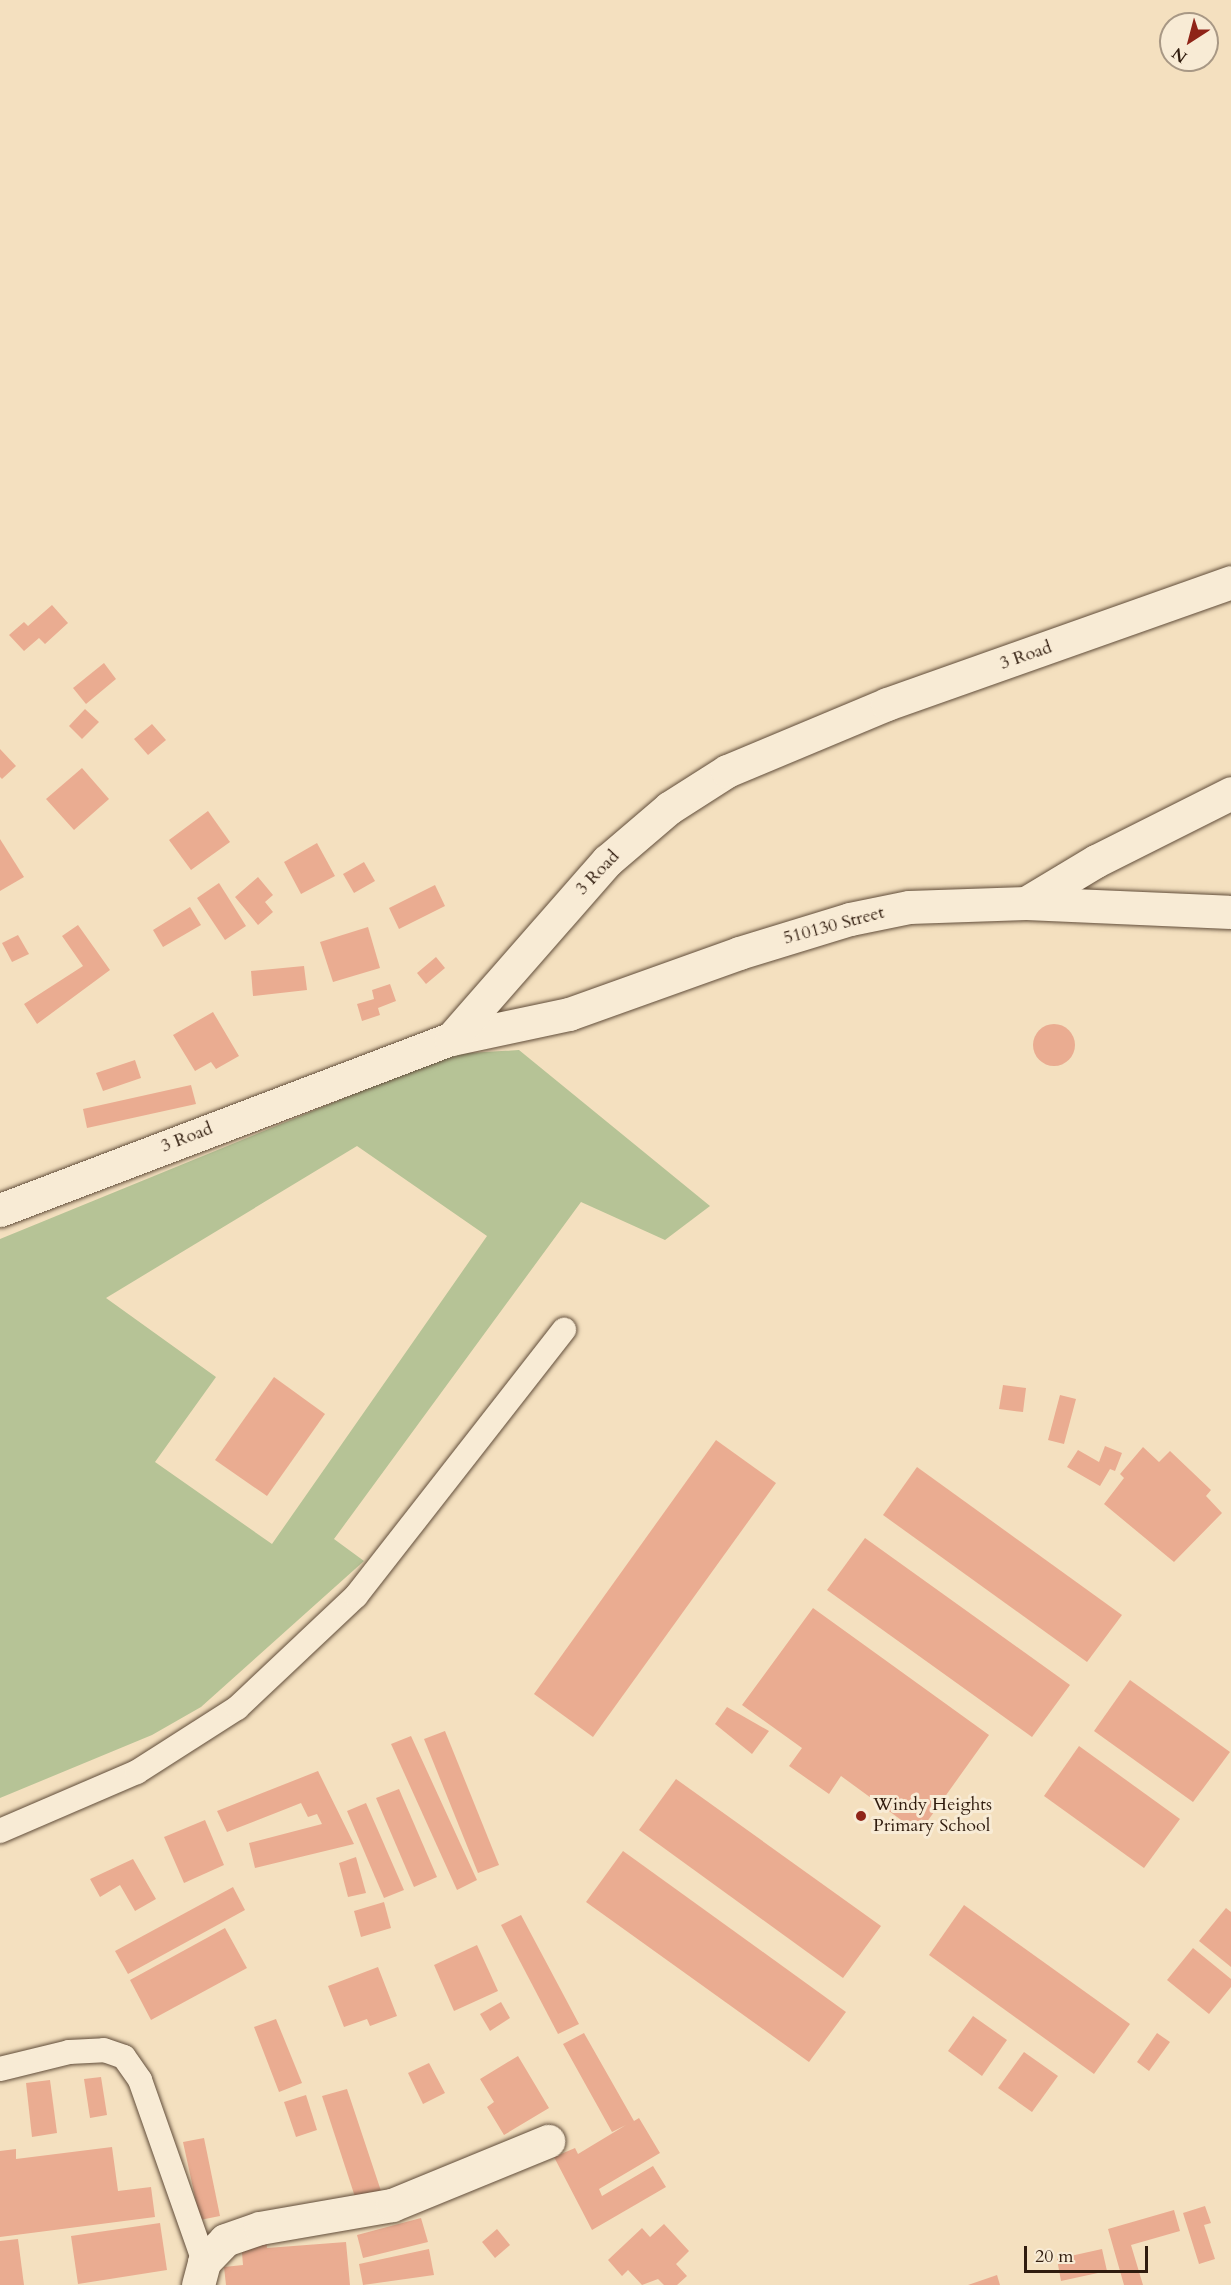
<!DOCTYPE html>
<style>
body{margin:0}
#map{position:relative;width:1231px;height:2285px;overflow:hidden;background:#f4e0bf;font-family:Cardo,serif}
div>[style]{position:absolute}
.green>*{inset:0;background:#b6c396}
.building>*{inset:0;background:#eaac91}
.round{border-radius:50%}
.roads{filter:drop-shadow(0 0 2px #614d3a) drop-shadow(0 0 2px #614d3a)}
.service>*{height:24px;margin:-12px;padding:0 12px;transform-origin:12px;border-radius:12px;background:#f8ebd5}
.minor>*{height:33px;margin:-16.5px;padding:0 16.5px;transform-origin:16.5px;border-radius:16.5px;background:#f8ebd5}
.dots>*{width:16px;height:16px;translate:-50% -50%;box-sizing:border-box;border:3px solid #f8ebd5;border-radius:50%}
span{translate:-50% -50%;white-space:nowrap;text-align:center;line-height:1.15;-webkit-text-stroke:6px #f8ebd5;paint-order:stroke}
.street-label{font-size:18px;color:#301c0e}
.poi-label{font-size:18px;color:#301c0e}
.left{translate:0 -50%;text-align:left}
.north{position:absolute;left:1159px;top:12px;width:60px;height:60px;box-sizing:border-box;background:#f8ebd5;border:2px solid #a89885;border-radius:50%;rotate:216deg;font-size:16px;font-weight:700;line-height:24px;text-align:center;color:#301c0e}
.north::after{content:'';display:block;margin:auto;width:21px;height:27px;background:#8f2418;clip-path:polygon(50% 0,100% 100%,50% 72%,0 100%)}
.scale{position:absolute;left:1024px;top:2246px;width:124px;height:27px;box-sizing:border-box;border:3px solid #301c0e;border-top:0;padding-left:8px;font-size:18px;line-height:21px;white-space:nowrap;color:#301c0e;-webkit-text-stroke:4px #f8ebd5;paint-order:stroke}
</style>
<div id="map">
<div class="green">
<i style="clip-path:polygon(evenodd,519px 1050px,710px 1206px,665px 1240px,581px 1202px,334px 1539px,364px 1561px,201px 1707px,152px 1735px,0 1798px,0 1239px,452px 1054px,519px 1050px,357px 1146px,487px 1236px,272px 1544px,155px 1462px,216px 1377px,106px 1298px,357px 1146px)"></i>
</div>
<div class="building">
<i style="clip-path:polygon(52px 605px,68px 623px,45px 644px,39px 638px,24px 651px,9px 635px,24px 622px,28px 626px)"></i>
<i style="clip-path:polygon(104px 663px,116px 679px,86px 704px,73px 688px)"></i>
<i style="clip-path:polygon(85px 709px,99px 722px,82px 739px,69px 726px)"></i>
<i style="clip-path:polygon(152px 724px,166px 740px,148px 755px,134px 739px)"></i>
<i style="clip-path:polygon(0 749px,16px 766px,2px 779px,0 777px)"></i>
<i style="clip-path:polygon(82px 768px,109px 799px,74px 830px,46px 799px)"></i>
<i style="clip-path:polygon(208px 811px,230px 842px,191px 870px,169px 840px)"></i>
<i style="clip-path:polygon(0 839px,24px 877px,0 891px)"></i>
<i style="clip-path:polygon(317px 843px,335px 876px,301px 894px,284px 862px)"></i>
<i style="clip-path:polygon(364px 862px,375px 881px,354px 893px,343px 874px)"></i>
<i style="clip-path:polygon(258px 877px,273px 895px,265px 902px,273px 912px,258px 925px,235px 897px)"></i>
<i style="clip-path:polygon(219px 883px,246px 926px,225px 940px,197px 898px)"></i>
<i style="clip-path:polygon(435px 885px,445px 906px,399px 929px,389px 908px)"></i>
<i style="clip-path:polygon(190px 907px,201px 925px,163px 947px,153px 930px)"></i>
<i style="clip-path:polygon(78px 925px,110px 970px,37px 1024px,24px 1004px,83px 966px,62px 936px)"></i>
<i style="clip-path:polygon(368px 927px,380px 968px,333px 982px,320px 942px)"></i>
<i style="clip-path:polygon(18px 935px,29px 954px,12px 962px,2px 943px)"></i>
<i style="clip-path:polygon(436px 957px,445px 968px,426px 984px,417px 973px)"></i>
<i style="clip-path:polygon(304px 966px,307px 990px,253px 996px,251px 971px)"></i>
<i style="clip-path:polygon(390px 984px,396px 1001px,378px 1008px,380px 1015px,362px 1021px,357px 1004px,374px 999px,372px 990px)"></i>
<i style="clip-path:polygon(213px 1012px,239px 1056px,216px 1069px,211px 1062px,195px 1071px,173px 1035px)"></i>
<i class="round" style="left:1033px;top:1024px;width:42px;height:42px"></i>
<i style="clip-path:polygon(135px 1060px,141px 1078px,103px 1091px,96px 1073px)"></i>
<i style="clip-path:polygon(191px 1085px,196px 1104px,87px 1128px,83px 1109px)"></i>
<i style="clip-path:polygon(274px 1377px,325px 1414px,267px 1496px,215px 1460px)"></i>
<i style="clip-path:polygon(1003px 1385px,1026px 1388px,1023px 1412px,999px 1409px)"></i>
<i style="clip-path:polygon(1060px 1395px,1076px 1399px,1064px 1444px,1048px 1440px)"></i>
<i style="clip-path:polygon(716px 1440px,776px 1483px,593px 1737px,534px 1694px)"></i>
<i style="clip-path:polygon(1105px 1446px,1122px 1453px,1115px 1471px,1110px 1469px,1100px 1486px,1067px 1467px,1078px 1450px,1099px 1462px)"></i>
<i style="clip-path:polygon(1143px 1447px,1159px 1462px,1170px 1451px,1211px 1490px,1206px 1496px,1222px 1513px,1174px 1562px,1104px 1504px,1124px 1478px,1120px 1474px)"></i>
<i style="clip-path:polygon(917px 1467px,1122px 1615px,1087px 1662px,883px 1515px)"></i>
<i style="clip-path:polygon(865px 1538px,1070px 1685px,1032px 1737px,827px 1590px)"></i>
<i style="clip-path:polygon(813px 1608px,989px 1735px,919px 1833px,841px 1776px,829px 1794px,789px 1766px,802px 1748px,742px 1705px)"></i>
<i style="clip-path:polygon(1130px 1680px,1230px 1752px,1193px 1802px,1094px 1731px)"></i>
<i style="clip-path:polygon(727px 1707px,769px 1731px,752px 1754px,715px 1724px)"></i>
<i style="clip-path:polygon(445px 1731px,499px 1865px,478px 1873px,424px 1739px)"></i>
<i style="clip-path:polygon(411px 1736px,477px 1880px,457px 1890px,391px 1744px)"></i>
<i style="clip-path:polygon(1079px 1746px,1180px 1819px,1144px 1868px,1044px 1796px)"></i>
<i style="clip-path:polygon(318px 1771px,354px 1844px,255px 1868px,249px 1843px,322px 1824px,317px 1814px,308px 1817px,301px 1803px,227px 1832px,217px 1811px)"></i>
<i style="clip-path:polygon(676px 1779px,881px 1926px,843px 1978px,639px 1830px)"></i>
<i style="clip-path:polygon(399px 1789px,437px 1877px,414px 1887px,376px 1798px)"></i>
<i style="clip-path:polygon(366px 1803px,404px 1890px,384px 1898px,347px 1811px)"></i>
<i style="clip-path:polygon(205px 1820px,224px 1865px,184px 1883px,164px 1837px)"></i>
<i style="clip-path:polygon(623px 1851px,846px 2012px,809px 2062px,586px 1902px)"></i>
<i style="clip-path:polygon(356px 1857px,366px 1893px,348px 1897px,339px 1863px)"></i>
<i style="clip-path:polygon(133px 1859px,156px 1899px,135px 1911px,120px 1885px,100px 1897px,90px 1879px)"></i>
<i style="clip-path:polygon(233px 1887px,245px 1910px,128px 1974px,115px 1951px)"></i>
<i style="clip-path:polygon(384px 1902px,391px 1928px,361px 1937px,354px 1911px)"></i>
<i style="clip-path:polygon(964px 1905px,1130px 2024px,1094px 2074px,929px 1955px)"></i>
<i style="clip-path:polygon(1226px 1908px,1231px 1912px,1231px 1967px,1199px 1941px)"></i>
<i style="clip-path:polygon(521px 1915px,579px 2024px,558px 2034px,501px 1925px)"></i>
<i style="clip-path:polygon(225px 1928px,247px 1968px,151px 2020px,130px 1980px)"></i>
<i style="clip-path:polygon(477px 1945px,498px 1991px,454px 2011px,434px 1965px)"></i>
<i style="clip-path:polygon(1193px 1948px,1231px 1979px,1231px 1987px,1209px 2014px,1167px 1980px)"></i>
<i style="clip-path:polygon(378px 1967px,397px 2016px,370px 2026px,367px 2019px,344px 2027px,328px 1986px)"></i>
<i style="clip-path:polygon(501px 2002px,510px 2018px,490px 2031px,480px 2014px)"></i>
<i style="clip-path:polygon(973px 2016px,1007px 2040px,982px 2076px,948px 2051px)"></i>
<i style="clip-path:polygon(276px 2019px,302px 2083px,279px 2092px,254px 2027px)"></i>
<i style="clip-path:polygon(584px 2033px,634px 2121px,639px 2118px,660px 2153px,599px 2189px,602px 2196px,653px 2166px,666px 2187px,592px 2230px,554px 2157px,575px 2148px,578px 2154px,626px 2125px,612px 2132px,563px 2044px)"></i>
<i style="clip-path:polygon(1157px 2033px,1170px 2042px,1149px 2071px,1137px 2062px)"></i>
<i style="clip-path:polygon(1024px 2052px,1058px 2076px,1032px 2112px,998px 2088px)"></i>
<i style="clip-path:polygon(518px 2056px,549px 2108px,504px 2135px,487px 2107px,494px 2102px,480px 2079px)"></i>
<i style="clip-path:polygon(429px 2063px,445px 2093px,423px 2104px,408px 2073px)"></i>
<i style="clip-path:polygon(101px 2077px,107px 2115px,90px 2118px,84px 2079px)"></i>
<i style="clip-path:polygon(50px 2080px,57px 2133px,32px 2137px,26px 2083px)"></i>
<i style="clip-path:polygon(347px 2089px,382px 2194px,357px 2203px,322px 2096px)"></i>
<i style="clip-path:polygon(306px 2095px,317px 2130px,296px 2137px,284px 2102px)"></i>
<i style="clip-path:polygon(204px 2138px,220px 2216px,200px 2220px,183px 2142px)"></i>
<i style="clip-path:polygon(112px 2147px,118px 2191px,151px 2187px,155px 2217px,0 2237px,0 2151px,16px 2149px,16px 2159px)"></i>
<i style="clip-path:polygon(1205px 2206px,1211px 2223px,1204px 2225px,1215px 2259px,1199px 2264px,1183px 2213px)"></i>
<i style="clip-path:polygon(1174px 2210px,1180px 2231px,1131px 2245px,1143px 2285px,1124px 2285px,1108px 2229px)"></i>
<i style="clip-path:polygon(421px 2218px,428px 2242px,363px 2258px,357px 2235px)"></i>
<i style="clip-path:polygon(160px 2223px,167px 2270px,78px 2284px,71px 2236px)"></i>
<i style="clip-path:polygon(664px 2224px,689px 2251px,676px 2264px,687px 2276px,677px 2285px,664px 2285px,658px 2279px,642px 2285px,628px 2270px,622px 2276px,608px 2260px,642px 2228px,650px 2237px)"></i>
<i style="clip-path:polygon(497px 2229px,510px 2245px,495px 2258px,482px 2242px)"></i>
<i style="clip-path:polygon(18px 2239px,24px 2285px,0 2285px,0 2241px)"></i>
<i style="clip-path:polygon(266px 2239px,267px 2248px,346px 2242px,350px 2285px,226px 2285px,224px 2267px,243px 2265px,241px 2241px)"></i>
<i style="clip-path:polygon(429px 2249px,434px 2275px,363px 2285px,359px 2264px)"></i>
<i style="clip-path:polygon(1102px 2249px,1107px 2271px,1061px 2281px,1057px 2259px)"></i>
<i style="clip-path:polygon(997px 2275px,1000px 2285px,968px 2285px)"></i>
</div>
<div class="roads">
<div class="service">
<i style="left:0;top:1831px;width:149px;rotate:-23.3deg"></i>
<i style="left:137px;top:1772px;width:119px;rotate:-32.6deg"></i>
<i style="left:237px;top:1708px;width:163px;rotate:-43.3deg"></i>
<i style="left:356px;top:1596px;width:338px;rotate:-52deg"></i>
<i style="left:0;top:2069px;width:71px;rotate:-13.8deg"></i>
<i style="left:69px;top:2052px;width:35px;rotate:-3deg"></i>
<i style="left:104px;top:2050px;width:21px;rotate:19deg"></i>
<i style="left:124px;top:2057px;width:28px;rotate:55deg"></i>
<i style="left:140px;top:2080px;width:193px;rotate:70.6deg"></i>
</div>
<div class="minor">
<i style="left:1026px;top:903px;width:82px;rotate:-31deg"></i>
<i style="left:1096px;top:861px;width:151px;rotate:-26.7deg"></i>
<i style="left:451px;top:1039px;width:121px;rotate:-12deg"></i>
<i style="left:569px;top:1014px;width:181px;rotate:-19.7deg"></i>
<i style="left:739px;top:953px;width:116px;rotate:-17deg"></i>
<i style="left:850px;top:919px;width:60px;rotate:-11.5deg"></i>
<i style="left:909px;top:907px;width:117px;rotate:-2deg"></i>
<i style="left:1026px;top:903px;width:205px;rotate:2.5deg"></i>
<i style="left:0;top:1210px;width:482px;rotate:-20.8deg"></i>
<i style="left:451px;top:1039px;width:237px;rotate:-48.8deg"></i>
<i style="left:607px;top:861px;width:82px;rotate:-40.5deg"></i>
<i style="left:669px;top:808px;width:69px;rotate:-32.5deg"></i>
<i style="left:727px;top:771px;width:173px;rotate:-22.7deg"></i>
<i style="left:887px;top:704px;width:365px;rotate:-19.5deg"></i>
<i style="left:198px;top:2285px;width:24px;rotate:-75deg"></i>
<i style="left:204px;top:2262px;width:30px;rotate:-46deg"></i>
<i style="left:225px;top:2240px;width:37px;rotate:-19deg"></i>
<i style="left:260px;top:2228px;width:134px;rotate:-9.9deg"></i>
<i style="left:392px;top:2205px;width:169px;rotate:-22.3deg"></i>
</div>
</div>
<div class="dots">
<i style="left:861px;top:1816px;background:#8f2418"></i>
</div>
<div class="street-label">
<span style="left:1026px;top:656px;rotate:-19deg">3 Road</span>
<span style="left:598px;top:873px;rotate:-46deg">3 Road</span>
<span style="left:834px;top:926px;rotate:-15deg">510130 Street</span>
<span style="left:187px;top:1138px;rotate:-21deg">3 Road</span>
</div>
<div class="poi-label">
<span class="left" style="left:873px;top:1816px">Windy Heights<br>Primary School</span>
</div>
<div class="north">N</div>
<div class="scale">20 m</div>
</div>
